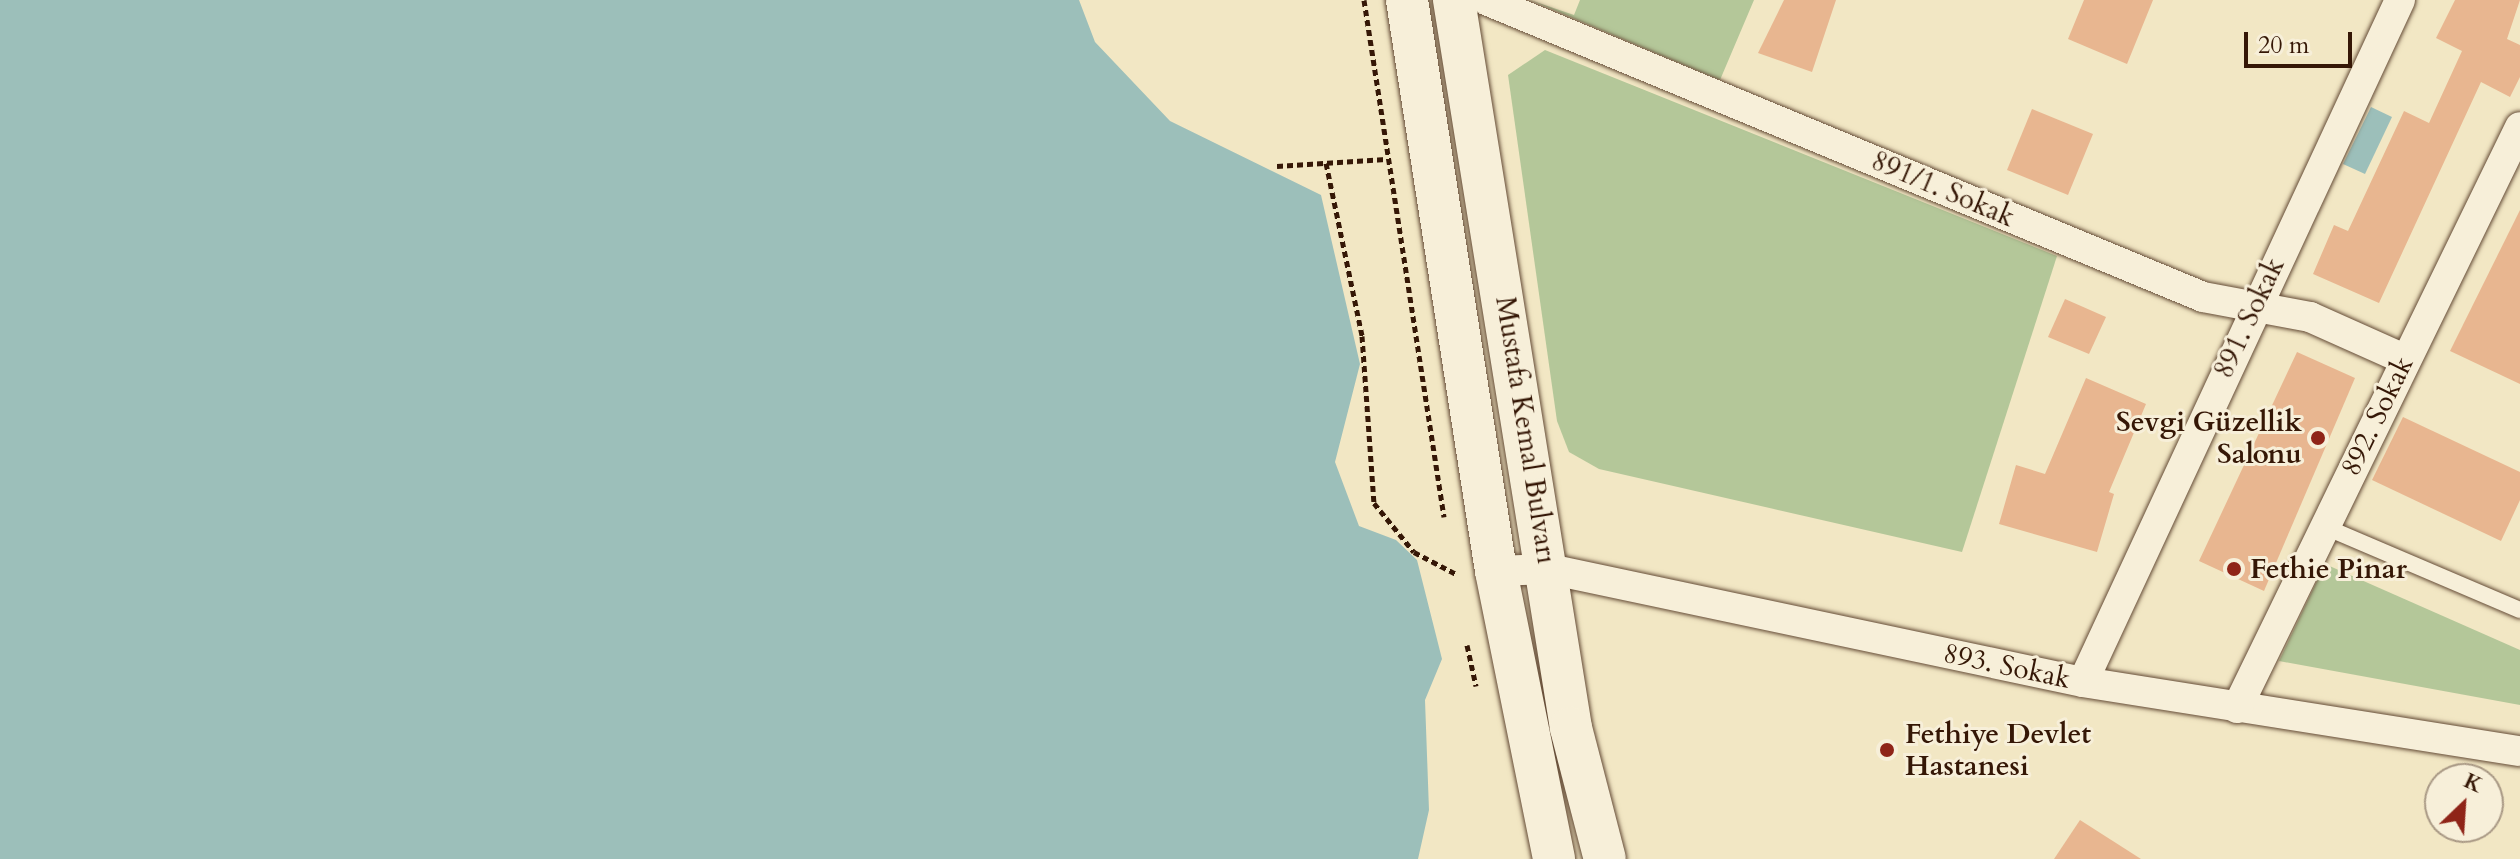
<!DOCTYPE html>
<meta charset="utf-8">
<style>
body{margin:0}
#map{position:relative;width:2520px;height:859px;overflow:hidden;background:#f2e7c4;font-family:Cardo,serif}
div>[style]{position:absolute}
.green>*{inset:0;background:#b4c799}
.water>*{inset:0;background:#9cbfba}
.building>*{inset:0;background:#e8b690}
.path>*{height:5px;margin-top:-2.5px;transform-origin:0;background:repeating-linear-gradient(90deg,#351706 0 6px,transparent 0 10px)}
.roads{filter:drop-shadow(0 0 2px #644b36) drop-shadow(0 0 2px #644b36)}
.lane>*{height:16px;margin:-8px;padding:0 8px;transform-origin:8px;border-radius:8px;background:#f7efd9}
.street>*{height:30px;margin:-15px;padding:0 15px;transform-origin:15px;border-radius:15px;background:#f7efd9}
.secondary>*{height:42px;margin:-21px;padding:0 21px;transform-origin:21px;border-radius:21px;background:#f7efd9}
.dots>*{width:22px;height:22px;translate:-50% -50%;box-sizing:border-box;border:4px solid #f7efd9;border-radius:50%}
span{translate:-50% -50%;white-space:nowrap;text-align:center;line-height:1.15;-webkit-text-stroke:6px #f7efd9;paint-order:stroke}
.street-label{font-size:28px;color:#351706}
.poi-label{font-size:28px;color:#351706;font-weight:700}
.right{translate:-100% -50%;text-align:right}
.left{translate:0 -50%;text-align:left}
.north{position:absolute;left:2424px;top:763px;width:80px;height:80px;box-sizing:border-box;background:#f7efd9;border:2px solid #a99985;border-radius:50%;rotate:25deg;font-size:22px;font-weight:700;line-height:32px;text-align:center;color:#351706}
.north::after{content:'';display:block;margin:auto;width:28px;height:36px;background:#8f2418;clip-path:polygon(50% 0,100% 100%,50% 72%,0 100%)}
.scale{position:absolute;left:2244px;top:32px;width:108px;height:36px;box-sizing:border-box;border:4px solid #351706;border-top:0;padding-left:10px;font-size:24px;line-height:28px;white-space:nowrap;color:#351706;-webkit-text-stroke:6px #f7efd9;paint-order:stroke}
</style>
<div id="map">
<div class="green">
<i style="clip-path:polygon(1530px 0,1574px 15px,1580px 0,1754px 0,1720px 80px)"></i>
<i style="clip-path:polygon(1545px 50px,2057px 256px,1962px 552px,1599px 469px,1569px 452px,1557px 421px,1508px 75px)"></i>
<i style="clip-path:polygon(2325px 564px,2520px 650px,2520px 705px,2279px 661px)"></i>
</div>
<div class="water">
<i style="clip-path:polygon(0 0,1079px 0,1095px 42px,1170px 121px,1321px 195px,1360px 364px,1335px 462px,1359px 526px,1396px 540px,1417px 560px,1442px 659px,1425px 700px,1429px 810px,1418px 859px,0 859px)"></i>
<i style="clip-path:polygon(2371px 107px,2392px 117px,2365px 174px,2343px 164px)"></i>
</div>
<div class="building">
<i style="clip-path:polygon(1784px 0,1836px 0,1812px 72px,1758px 53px)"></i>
<i style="clip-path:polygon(2084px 0,2153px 0,2127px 64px,2068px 39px)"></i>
<i style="clip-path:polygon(2455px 0,2520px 0,2507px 39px,2520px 45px,2520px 77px,2510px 97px,2481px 82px,2379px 303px,2313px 274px,2334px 225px,2348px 231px,2404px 111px,2429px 123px,2462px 51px,2436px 38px)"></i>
<i style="clip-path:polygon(2032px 109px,2093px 134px,2068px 195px,2007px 170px)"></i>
<i style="clip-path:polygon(2520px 210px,2520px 384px,2450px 351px)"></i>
<i style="clip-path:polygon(2065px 299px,2106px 317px,2089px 354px,2048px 337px)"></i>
<i style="clip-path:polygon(2297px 352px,2355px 378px,2264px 591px,2199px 561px)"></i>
<i style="clip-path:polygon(2086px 378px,2146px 404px,2109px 492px,2114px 494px,2097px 552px,1999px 524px,2016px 465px,2045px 474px)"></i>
<i style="clip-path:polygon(2403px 417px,2520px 472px,2520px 500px,2501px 541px,2372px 480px)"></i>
<i style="clip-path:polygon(2080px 820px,2141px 859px,2054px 859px)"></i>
</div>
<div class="path">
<i style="left:1364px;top:0;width:523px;rotate:81.2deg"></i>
<i style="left:1326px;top:163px;width:177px;rotate:78.2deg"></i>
<i style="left:1362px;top:336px;width:167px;rotate:85.9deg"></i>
<i style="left:1374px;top:503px;width:63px;rotate:50.8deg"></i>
<i style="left:1414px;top:552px;width:47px;rotate:27.6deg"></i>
<i style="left:1277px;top:166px;width:109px;rotate:-3.7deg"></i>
<i style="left:1467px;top:645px;width:42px;rotate:77.6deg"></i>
</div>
<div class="roads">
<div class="lane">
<i style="left:2323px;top:526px;width:214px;rotate:23.1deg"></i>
</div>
<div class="street">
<i style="left:1486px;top:0;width:776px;rotate:22.5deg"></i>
<i style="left:2203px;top:297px;width:109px;rotate:10.6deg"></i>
<i style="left:2310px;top:317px;width:103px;rotate:24.1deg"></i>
<i style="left:1496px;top:571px;width:53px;rotate:-2.2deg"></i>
<i style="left:1549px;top:569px;width:546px;rotate:11.95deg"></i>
<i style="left:2083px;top:682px;width:442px;rotate:9deg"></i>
<i style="left:2083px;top:682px;width:752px;rotate:-65.07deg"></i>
<i style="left:2237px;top:708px;width:646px;rotate:-64.03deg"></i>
</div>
<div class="secondary">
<i style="left:1407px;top:0;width:578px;rotate:81.14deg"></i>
<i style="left:1496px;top:571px;width:294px;rotate:78.6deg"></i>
<i style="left:1454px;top:0;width:737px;rotate:80.87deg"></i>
<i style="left:1571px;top:728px;width:135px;rotate:75.5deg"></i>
</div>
</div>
<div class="dots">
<i style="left:2318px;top:438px;background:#8f2418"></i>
<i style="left:2234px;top:569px;background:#8f2418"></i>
<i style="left:1887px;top:750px;background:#8f2418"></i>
</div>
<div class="street-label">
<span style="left:1943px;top:189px;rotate:23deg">891/1. Sokak</span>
<span style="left:2249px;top:318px;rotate:-65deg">891. Sokak</span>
<span style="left:2377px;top:416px;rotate:-64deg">892. Sokak</span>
<span style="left:1526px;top:430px;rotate:81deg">Mustafa Kemal Bulvarı</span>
<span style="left:2007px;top:666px;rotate:12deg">893. Sokak</span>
</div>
<div class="poi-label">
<span class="right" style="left:2302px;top:438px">Sevgi Güzellik<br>Salonu</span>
<span class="left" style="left:2250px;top:569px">Fethie Pinar</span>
<span class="left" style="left:1905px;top:750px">Fethiye Devlet<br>Hastanesi</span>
</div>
<div class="north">K</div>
<div class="scale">20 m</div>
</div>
